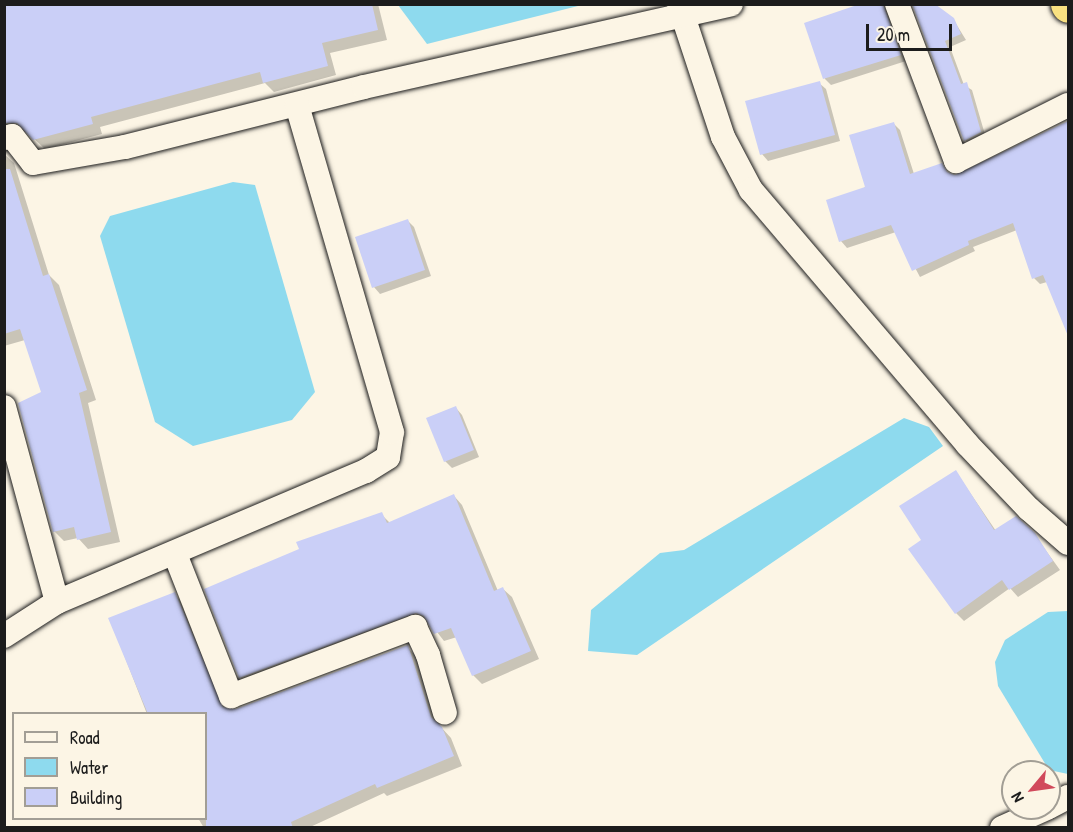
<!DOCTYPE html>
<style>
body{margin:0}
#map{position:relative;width:1073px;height:832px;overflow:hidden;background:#fcf5e5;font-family:"Patrick Hand",sans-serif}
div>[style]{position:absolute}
.water>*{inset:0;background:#8edaee}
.shadow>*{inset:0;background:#0003}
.building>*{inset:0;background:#cacff7}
.roads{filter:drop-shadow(0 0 2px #1c1c1c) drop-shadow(0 0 2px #1c1c1c)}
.street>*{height:24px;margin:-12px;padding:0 12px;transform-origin:12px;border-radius:12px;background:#fcf5e5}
.highway>*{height:33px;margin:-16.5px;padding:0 16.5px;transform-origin:16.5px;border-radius:16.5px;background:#f9e181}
span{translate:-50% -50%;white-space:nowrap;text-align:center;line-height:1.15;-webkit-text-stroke:5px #fcf5e5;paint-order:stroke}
.frame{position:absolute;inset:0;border:6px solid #1c1c1c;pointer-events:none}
.legend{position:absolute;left:12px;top:712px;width:195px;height:108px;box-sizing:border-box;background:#fcf5e5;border:2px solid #a29e95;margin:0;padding:8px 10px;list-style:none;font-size:18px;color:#1c1c1c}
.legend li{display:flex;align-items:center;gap:12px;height:30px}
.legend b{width:30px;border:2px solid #a29e95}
.north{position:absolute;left:1001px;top:760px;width:60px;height:60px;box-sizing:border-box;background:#fcf5e5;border:2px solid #a29e95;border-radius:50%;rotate:241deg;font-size:16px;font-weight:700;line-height:24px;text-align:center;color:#1c1c1c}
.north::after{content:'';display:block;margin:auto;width:21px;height:27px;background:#d1495b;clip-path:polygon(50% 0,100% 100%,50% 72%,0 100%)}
.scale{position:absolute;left:866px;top:24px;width:86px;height:27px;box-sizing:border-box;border:3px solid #1c1c1c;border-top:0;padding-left:8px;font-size:18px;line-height:21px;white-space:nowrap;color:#1c1c1c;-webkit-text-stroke:4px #fcf5e5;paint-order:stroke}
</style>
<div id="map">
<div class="water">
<i style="clip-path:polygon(398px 5px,582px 5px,427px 44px)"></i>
<i style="clip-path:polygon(233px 182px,255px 185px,315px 392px,292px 420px,193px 446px,155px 422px,100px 236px,110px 216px)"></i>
<i style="clip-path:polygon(904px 418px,929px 427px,943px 446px,637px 655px,588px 651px,591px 610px,660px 553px,684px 550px)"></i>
<i style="clip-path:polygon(1068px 611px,1068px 774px,1049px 770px,998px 686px,995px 662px,1005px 640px,1048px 612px)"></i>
</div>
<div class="shadow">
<i style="clip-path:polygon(4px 4px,378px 4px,387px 40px,330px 53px,336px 75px,274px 92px,265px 83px,100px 127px,102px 134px,45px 149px,27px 132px,10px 134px,4px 139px)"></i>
<i style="clip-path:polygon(865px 4px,891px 5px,906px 61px,831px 85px,825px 79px,806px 23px)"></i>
<i style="clip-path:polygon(914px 4px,953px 19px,966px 40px,950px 47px,964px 85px,972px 90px,986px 138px,971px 146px,965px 140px)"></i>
<i style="clip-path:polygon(819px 83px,826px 89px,840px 141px,768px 161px,762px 154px)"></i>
<i style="clip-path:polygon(1068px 122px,1068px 325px,1047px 282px,1040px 284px,1034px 278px,1017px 230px,973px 247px,975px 251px,920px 277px,896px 232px,847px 248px,841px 241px,893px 123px,900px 130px,914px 174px,941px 165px,950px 174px,963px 175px)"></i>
<i style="clip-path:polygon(4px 154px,14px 163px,49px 275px,59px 285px,96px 400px,88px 403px,120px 542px,88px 549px,78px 538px,64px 541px,54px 531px,42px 393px,25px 340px,4px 346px)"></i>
<i style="clip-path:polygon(407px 220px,414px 227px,431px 276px,380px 294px,374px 287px)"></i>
<i style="clip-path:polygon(456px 408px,462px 415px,479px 457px,452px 468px,445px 461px)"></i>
<i style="clip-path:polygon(956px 472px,996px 531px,1034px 534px,1060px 570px,1018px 597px,1010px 588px,964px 621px,956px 613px,923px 541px)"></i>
<i style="clip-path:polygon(454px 496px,462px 505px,498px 591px,503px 589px,512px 597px,539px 659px,482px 684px,473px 675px,457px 637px,444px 641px,430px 623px,419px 622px,249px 686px,240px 677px,381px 514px,390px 523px)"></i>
<i style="clip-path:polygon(174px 594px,183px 603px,228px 710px,236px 711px,407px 647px,416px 656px,440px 726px,451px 738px,462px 766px,387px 796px,384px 793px,308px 828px,204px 828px,198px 818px,206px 818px,206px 714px,147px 714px,110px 619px)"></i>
</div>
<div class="building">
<i style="clip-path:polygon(4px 4px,372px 4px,378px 30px,322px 43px,328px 66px,263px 83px,260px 72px,91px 117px,93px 124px,33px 140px,17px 123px,4px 123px)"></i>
<i style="clip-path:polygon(860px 4px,883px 4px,901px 55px,823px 79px,804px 23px)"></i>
<i style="clip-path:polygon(912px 4px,935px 4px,954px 18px,961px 34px,945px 41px,961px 84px,967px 82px,981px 132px,964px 141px)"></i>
<i style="clip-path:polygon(820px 81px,835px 135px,760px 155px,745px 101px)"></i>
<i style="clip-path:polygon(1068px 121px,1068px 336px,1043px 275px,1032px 279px,1013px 223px,968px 241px,969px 245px,912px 271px,891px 225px,839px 242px,826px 200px,865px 187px,849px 135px,894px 122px,910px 174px,942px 163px,947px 172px,955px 175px)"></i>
<i style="clip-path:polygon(4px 169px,10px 169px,43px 276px,49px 274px,87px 390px,79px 393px,111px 532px,77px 540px,74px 527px,53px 532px,18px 403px,41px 392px,20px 329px,4px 334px)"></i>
<i style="clip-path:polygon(408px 219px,425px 270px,372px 288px,355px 237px)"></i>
<i style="clip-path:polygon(456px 406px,474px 450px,444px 462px,426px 418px)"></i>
<i style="clip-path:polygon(956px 470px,994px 530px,1016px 516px,1035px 533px,1053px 561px,1009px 590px,1002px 580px,955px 614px,908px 549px,921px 540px,899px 506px)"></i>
<i style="clip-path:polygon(454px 494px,494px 591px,503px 587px,531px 651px,472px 676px,451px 628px,434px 634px,424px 616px,416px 613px,239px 678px,204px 589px,299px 549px,296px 542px,382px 512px,387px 523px)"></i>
<i style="clip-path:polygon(175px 592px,223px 707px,236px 709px,408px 645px,431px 717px,442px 727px,454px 756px,377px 788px,375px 784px,291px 822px,293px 828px,206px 828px,206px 714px,148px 714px,108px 618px)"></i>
</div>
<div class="roads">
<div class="street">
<i style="left:679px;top:4px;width:140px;rotate:71.7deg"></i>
<i style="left:723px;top:137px;width:60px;rotate:62.2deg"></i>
<i style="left:751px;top:190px;width:333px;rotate:49.6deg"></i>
<i style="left:967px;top:444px;width:90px;rotate:46.4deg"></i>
<i style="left:1029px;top:509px;width:52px;rotate:41.1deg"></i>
<i style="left:897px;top:4px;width:168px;rotate:69.4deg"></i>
<i style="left:956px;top:161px;width:125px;rotate:-26.6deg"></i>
<i style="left:4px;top:138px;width:8px;rotate:-14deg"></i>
<i style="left:12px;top:136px;width:34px;rotate:52deg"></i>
<i style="left:33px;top:163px;width:93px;rotate:-9.9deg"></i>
<i style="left:125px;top:147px;width:246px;rotate:-14.1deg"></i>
<i style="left:364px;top:87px;width:376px;rotate:-12.7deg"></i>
<i style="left:4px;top:407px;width:202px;rotate:74.8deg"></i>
<i style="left:175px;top:554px;width:153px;rotate:68.5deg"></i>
<i style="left:231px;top:696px;width:197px;rotate:-20.6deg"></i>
<i style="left:415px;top:627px;width:31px;rotate:65deg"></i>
<i style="left:428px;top:655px;width:60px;rotate:73.7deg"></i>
<i style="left:4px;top:636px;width:63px;rotate:-32.7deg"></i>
<i style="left:57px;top:602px;width:336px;rotate:-23deg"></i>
<i style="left:366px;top:471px;width:26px;rotate:-32deg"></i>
<i style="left:388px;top:457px;width:25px;rotate:-81deg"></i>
<i style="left:392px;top:432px;width:340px;rotate:-106.2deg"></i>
<i style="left:1049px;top:807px;width:21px;rotate:-28deg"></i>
<i style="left:1002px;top:828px;width:49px;rotate:-24deg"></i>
</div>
<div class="highway">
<i style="left:1067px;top:4px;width:2px;rotate:63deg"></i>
</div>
</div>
<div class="frame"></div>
<ul class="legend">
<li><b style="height:8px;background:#fcf5e5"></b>Road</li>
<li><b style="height:16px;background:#8edaee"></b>Water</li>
<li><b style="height:16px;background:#cacff7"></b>Building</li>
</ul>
<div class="north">N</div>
<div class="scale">20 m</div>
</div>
